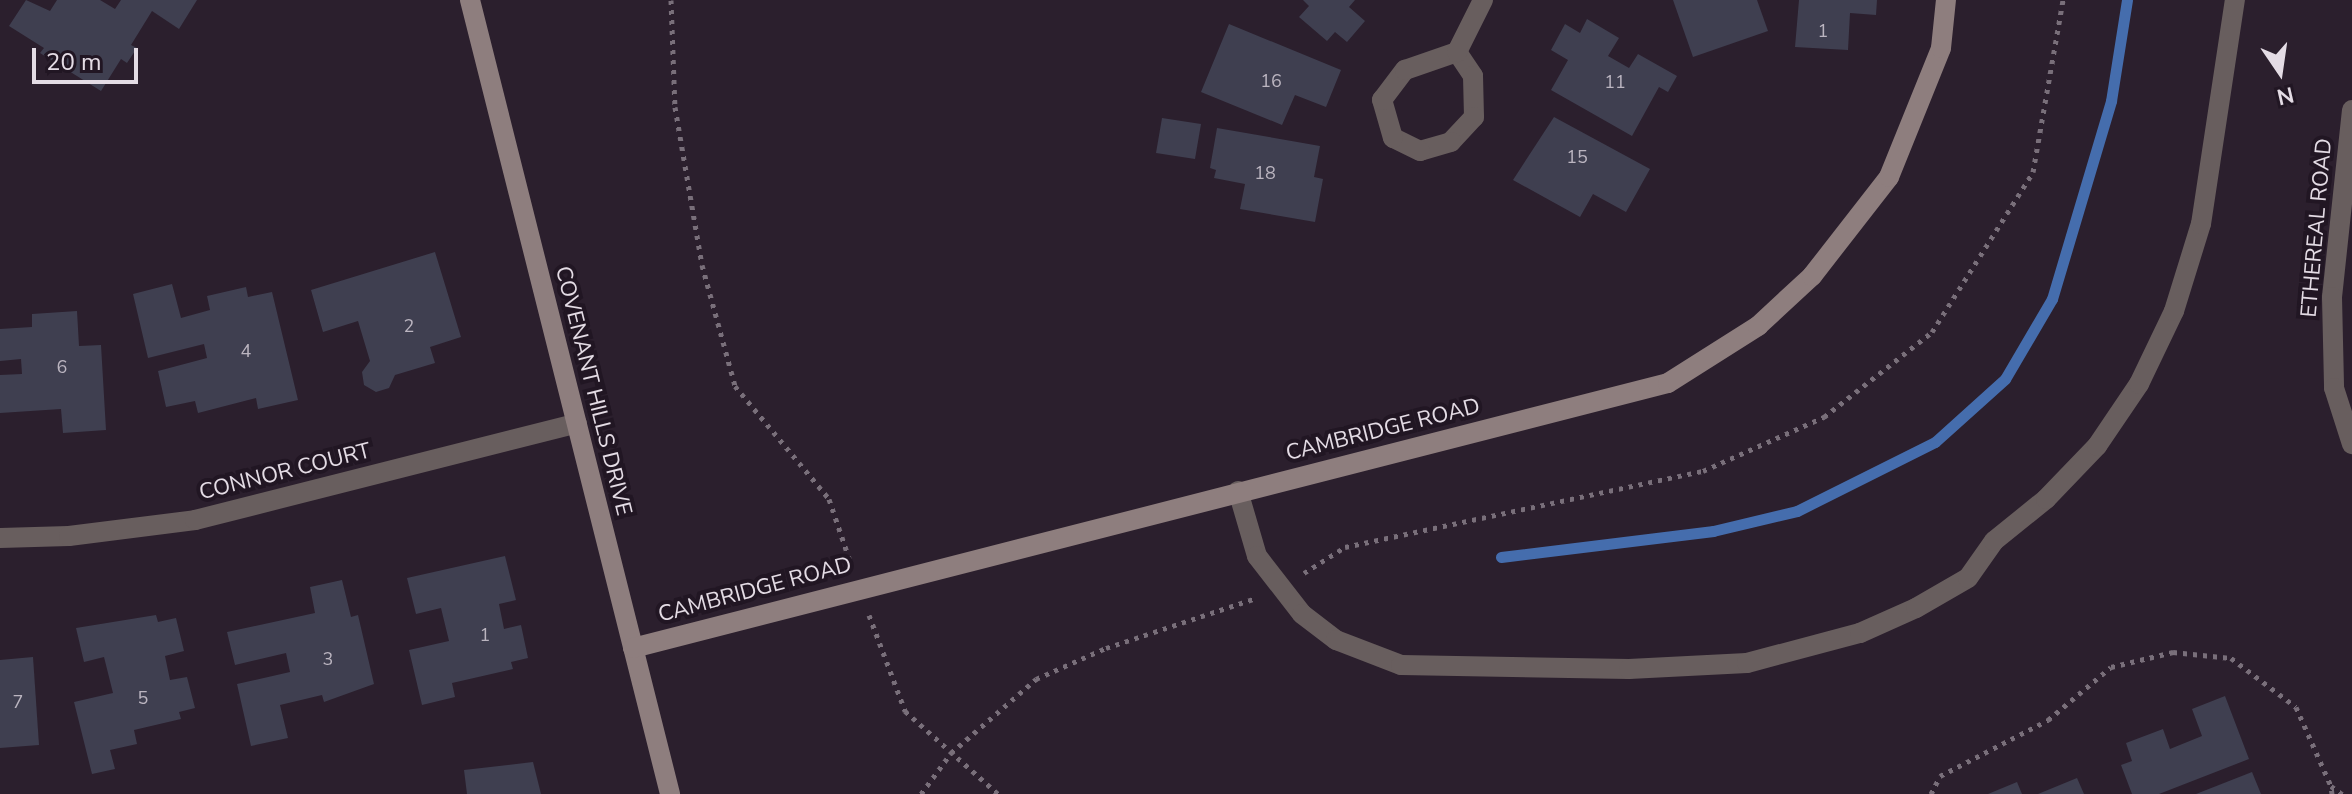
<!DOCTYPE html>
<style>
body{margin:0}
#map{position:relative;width:2352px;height:794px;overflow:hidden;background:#2b1f2d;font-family:"Nunito Sans",sans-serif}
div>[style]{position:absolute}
.stream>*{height:11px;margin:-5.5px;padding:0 5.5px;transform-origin:5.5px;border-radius:5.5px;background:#456dad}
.building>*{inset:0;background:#3f3f50}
.path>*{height:5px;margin-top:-2.5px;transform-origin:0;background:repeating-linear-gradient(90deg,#796f7a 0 4px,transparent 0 10px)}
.lane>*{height:20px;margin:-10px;padding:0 10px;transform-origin:10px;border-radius:10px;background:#685e5e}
.street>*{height:20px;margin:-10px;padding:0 10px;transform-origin:10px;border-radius:10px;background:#685e5e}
.secondary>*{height:20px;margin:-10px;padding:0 10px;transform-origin:10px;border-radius:10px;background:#8e7e7e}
span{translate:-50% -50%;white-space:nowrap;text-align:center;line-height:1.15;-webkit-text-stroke:8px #211623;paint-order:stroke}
.number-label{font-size:18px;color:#bbb5c0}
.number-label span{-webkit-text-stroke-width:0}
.street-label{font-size:22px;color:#e4dce5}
.north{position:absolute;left:2240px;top:32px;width:80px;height:80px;-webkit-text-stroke:6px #211623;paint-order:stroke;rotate:167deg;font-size:22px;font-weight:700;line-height:32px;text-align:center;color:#e4dce5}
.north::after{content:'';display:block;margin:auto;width:28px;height:36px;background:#e4dce5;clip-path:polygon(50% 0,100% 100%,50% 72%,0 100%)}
.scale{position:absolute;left:32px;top:48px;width:106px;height:36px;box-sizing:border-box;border:4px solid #e4dce5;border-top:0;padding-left:10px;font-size:24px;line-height:28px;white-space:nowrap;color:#e4dce5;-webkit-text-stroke:6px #211623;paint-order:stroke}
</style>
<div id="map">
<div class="stream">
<i style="left:1501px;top:557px;width:214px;rotate:-7deg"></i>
<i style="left:1713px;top:531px;width:86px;rotate:-13.4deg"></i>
<i style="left:1797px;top:511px;width:154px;rotate:-26.6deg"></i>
<i style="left:1935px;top:442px;width:94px;rotate:-42deg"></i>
<i style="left:2005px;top:379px;width:93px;rotate:-59.6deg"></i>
<i style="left:2052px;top:299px;width:207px;rotate:-73.4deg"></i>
<i style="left:2111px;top:101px;width:102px;rotate:-81deg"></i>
</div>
<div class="building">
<i style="clip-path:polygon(26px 0,50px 11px,57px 0,100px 0,115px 9px,121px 0,197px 0,179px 29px,152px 11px,131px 45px,137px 48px,127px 63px,121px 59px,101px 91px,40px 53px,44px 48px,9px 26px)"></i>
<i style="clip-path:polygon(1303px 0,1355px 0,1349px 7px,1365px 21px,1347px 42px,1335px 32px,1327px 41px,1299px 17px,1309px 6px)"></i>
<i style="clip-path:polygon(1673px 0,1757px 0,1768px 31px,1693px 57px)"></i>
<i style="clip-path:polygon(1799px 0,1877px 0,1876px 15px,1850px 13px,1848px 50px,1795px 47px)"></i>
<i style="clip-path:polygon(1587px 19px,1619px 38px,1608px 56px,1629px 68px,1638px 54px,1677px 76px,1668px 92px,1659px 87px,1632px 136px,1551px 90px,1568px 60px,1551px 50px,1565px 24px,1580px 33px)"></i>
<i style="clip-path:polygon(1229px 24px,1341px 70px,1326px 107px,1295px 95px,1282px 125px,1201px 92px)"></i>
<i style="clip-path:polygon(1554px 117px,1650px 169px,1626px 212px,1593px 194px,1580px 217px,1513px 180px)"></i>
<i style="clip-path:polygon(1162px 118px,1201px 124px,1195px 159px,1156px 153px)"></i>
<i style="clip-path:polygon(1217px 128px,1320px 146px,1314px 177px,1323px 179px,1315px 222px,1240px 209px,1245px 184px,1214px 178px,1216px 170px,1210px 168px)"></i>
<i style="clip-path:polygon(435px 252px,461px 337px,430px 347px,435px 363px,395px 375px,389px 388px,376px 392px,364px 385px,362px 372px,370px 361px,358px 321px,323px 332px,311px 290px)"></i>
<i style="clip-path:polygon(172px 284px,181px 318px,210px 310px,207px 296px,246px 287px,248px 297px,272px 292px,298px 400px,258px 409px,256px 398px,198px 413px,195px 401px,166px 407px,158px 371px,207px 358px,204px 344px,148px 358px,133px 294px)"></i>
<i style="clip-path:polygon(77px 311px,79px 346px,101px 345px,106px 430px,63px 433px,61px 409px,0 413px,0 375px,22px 374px,21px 359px,0 361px,0 329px,32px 327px,32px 314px)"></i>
<i style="clip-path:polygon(505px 556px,516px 600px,499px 604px,504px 629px,521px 625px,528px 658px,511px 662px,513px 669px,452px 683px,455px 697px,422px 705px,409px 650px,449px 641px,441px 608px,416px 614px,407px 578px)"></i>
<i style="clip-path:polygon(342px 580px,351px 617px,358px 615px,374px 684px,324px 702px,322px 695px,280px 705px,288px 738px,251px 746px,237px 684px,290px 672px,286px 653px,235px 665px,227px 632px,315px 613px,310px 587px)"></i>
<i style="clip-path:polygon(156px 615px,158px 622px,176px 618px,184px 651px,165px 656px,170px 680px,187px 677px,195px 708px,179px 712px,181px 719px,134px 730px,137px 744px,110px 750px,115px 769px,92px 774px,74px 702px,113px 693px,104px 657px,84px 662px,76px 628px)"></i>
<i style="clip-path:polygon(33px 657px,39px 745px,0 748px,0 660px)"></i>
<i style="clip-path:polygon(2225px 696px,2249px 759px,2159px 794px,2132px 794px,2121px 765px,2132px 761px,2126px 743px,2163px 729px,2170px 749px,2202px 736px,2192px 709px)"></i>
<i style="clip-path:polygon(533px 762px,541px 794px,467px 794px,464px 770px)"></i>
<i style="clip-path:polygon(2252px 772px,2261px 794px,2196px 794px)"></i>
<i style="clip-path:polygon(2077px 778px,2084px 794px,2038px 794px)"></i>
<i style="clip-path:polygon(2017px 782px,2022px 794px,1988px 794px)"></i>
</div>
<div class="path">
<i style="left:671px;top:0;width:107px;rotate:87.9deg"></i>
<i style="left:675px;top:107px;width:160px;rotate:80.3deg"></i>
<i style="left:702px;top:265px;width:125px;rotate:74.7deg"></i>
<i style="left:735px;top:386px;width:147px;rotate:50.2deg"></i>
<i style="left:829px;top:499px;width:69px;rotate:71.3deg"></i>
<i style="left:1304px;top:573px;width:49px;rotate:-32.4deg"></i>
<i style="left:1345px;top:547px;width:366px;rotate:-12deg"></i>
<i style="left:1703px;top:471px;width:133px;rotate:-24.1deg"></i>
<i style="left:1824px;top:417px;width:137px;rotate:-38.2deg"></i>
<i style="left:1932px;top:332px;width:189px;rotate:-57.7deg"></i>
<i style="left:2033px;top:172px;width:175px;rotate:-80.1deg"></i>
<i style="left:869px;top:615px;width:103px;rotate:69.4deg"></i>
<i style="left:905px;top:711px;width:125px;rotate:41.7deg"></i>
<i style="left:921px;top:794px;width:51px;rotate:-53.8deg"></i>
<i style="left:951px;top:753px;width:113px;rotate:-41deg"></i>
<i style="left:1036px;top:679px;width:77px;rotate:-23.9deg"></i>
<i style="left:1106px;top:648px;width:158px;rotate:-18.4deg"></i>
<i style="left:1931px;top:794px;width:20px;rotate:-63deg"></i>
<i style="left:1940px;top:776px;width:122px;rotate:-27.4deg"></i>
<i style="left:2048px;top:720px;width:82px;rotate:-40.1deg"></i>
<i style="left:2111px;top:667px;width:64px;rotate:-13.6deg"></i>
<i style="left:2173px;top:652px;width:58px;rotate:5.9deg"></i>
<i style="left:2231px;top:658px;width:81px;rotate:37deg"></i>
<i style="left:2296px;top:707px;width:86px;rotate:66.1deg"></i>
<i style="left:2332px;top:794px;width:8px;rotate:-97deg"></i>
<i style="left:2331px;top:786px;width:14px;rotate:36deg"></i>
</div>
<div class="lane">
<i style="left:1238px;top:491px;width:68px;rotate:73.7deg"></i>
<i style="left:1257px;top:556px;width:73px;rotate:52.2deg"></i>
<i style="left:1302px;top:614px;width:43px;rotate:37.4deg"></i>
<i style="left:1336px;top:640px;width:70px;rotate:21deg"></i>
<i style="left:1401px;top:665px;width:228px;rotate:1deg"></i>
<i style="left:1629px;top:669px;width:118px;rotate:-2.9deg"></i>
<i style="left:1747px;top:663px;width:117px;rotate:-14.9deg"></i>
<i style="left:1860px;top:633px;width:61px;rotate:-24.1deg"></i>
<i style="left:1916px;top:608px;width:60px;rotate:-30deg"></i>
<i style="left:1968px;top:578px;width:45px;rotate:-54.9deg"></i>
<i style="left:1994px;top:541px;width:67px;rotate:-38.9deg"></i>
<i style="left:2046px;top:499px;width:74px;rotate:-46.1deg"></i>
<i style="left:2097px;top:446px;width:75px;rotate:-55.9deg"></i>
<i style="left:2139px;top:384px;width:81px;rotate:-64.4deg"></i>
<i style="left:2174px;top:311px;width:91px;rotate:-72.8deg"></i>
<i style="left:2201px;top:224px;width:227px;rotate:-81.4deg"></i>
</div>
<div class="street">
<i style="left:1457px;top:52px;width:29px;rotate:56deg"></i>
<i style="left:1473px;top:76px;width:41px;rotate:88.6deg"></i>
<i style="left:1474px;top:117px;width:34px;rotate:133deg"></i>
<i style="left:1451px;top:142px;width:32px;rotate:164deg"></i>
<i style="left:1420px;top:151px;width:30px;rotate:-154deg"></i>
<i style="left:1393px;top:138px;width:40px;rotate:-106deg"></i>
<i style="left:1382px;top:100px;width:38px;rotate:-53deg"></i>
<i style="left:1405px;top:70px;width:55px;rotate:-19.1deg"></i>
<i style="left:1457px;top:52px;width:58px;rotate:-63.4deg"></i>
<i style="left:2352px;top:110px;width:188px;rotate:96.1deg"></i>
<i style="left:2332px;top:297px;width:91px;rotate:88.7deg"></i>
<i style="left:2334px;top:388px;width:59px;rotate:72.2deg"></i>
<i style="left:0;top:538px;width:69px;rotate:-1.7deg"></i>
<i style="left:69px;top:536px;width:127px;rotate:-7.2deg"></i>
<i style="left:195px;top:520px;width:394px;rotate:-14.2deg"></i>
</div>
<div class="secondary">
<i style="left:470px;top:0;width:819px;rotate:75.86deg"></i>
<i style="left:633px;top:648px;width:1068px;rotate:-14.36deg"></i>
<i style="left:1668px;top:383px;width:107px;rotate:-32.3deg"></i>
<i style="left:1758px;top:326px;width:74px;rotate:-42.8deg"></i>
<i style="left:1812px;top:276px;width:125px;rotate:-52.1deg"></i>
<i style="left:1889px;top:177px;width:139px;rotate:-68deg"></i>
<i style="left:1941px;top:48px;width:48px;rotate:-84.1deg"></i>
</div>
<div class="number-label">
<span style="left:1823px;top:31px">1</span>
<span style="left:1271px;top:81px">16</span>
<span style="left:1615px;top:82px">11</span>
<span style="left:1577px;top:157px">15</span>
<span style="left:1265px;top:173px">18</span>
<span style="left:409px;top:326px">2</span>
<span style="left:246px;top:351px">4</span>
<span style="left:62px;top:367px">6</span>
<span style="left:485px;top:635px">1</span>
<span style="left:328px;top:659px">3</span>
<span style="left:143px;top:698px">5</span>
<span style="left:18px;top:702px">7</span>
</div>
<div class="street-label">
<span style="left:2317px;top:228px;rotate:-85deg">ETHEREAL ROAD</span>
<span style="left:593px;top:391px;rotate:76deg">COVENANT HILLS DRIVE</span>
<span style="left:1383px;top:430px;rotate:-14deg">CAMBRIDGE ROAD</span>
<span style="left:285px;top:472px;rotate:-14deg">CONNOR COURT</span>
<span style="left:755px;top:590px;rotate:-15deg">CAMBRIDGE ROAD</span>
</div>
<div class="north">N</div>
<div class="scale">20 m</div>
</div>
